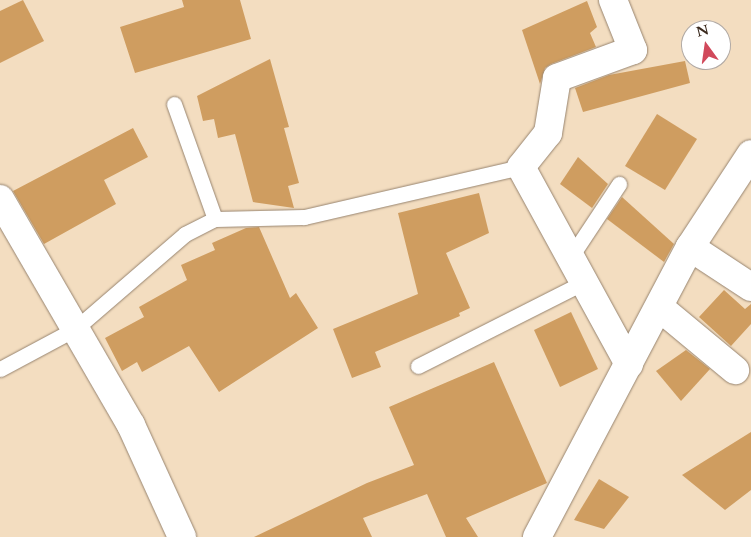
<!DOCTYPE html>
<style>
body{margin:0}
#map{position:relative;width:751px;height:537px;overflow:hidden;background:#f3ddc0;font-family:Cardo,serif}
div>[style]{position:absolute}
.building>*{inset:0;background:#cf9d60}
.roads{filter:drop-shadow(0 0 1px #97846f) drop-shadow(0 0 1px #97846f)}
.lane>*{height:15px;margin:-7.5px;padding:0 7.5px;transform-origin:7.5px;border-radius:7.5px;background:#fff}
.street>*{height:28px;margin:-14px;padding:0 14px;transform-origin:14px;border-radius:14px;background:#fff}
span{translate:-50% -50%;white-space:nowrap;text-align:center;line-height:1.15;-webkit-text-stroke:5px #fff;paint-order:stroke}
.north{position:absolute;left:681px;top:20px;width:50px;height:50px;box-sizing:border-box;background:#fff;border:1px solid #b1aaa5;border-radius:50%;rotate:346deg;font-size:14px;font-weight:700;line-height:20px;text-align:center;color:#3b2a1e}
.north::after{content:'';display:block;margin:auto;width:18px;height:22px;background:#d1495b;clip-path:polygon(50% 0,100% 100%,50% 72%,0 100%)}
</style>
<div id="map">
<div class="building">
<i style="clip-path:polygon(23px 0,44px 41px,0 63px,0 11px)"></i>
<i style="clip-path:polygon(182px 0,240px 0,251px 39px,135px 73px,120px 27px,184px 7px)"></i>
<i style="clip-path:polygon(587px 1px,597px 27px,590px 33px,596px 47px,551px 64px,545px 68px,540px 84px,522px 30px)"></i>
<i style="clip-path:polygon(270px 59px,289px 127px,284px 128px,299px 183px,288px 186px,294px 208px,253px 202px,235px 134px,218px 138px,214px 119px,203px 121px,197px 96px)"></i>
<i style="clip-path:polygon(685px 61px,690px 83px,583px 112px,575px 88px,609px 75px)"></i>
<i style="clip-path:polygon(657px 114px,697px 139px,665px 190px,625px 166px)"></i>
<i style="clip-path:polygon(133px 128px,148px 157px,104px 180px,116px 204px,44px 244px,13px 191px)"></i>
<i style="clip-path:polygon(578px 157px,608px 184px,592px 208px,560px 184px)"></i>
<i style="clip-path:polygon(479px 193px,489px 233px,446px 253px,470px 308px,459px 313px,460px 316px,375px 352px,381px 367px,352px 378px,333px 329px,418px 294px,398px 213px)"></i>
<i style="clip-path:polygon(622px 197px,674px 244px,664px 262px,607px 219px)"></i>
<i style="clip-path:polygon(259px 227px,290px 298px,296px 293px,318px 328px,219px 392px,189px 346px,142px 372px,137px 362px,122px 371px,105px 338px,144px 317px,139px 307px,187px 280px,181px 265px,215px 250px,212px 243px,246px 228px)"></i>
<i style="clip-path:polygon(724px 290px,745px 309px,751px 304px,751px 324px,731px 346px,699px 317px)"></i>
<i style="clip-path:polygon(571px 312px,598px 369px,560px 387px,534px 330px)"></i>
<i style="clip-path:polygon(686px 350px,710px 369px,681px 401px,656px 371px)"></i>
<i style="clip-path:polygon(494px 362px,547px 483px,466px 518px,478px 537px,446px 537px,427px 494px,363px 518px,372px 537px,254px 537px,367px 483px,414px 465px,389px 407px)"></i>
<i style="clip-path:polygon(751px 432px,751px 490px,725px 510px,682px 475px)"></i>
<i style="clip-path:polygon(599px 479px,629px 497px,604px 529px,574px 520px)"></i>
</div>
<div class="roads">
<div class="lane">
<i style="left:174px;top:104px;width:122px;rotate:70.4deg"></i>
<i style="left:570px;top:258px;width:89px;rotate:-56.5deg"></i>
<i style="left:418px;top:366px;width:186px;rotate:-26.8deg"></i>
<i style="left:0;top:369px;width:85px;rotate:-28.1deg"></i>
<i style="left:75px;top:329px;width:145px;rotate:-40.8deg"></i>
<i style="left:185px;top:234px;width:34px;rotate:-27deg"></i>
<i style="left:215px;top:219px;width:89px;rotate:-1.3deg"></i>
<i style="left:304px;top:217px;width:223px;rotate:-13deg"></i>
</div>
<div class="street">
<i style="left:613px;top:0;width:54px;rotate:68.2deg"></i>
<i style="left:633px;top:50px;width:81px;rotate:159.8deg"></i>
<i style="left:557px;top:78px;width:56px;rotate:99.3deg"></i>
<i style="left:548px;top:133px;width:43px;rotate:128.5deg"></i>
<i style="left:521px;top:167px;width:225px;rotate:61.3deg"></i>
<i style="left:0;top:199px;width:261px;rotate:59.9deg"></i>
<i style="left:131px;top:425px;width:123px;rotate:65.5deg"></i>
<i style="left:690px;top:247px;width:73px;rotate:33.3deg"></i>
<i style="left:659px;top:307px;width:99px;rotate:39.7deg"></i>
<i style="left:537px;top:537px;width:328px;rotate:-62.2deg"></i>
<i style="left:690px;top:247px;width:111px;rotate:-56.7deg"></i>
</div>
</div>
<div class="north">N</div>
</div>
